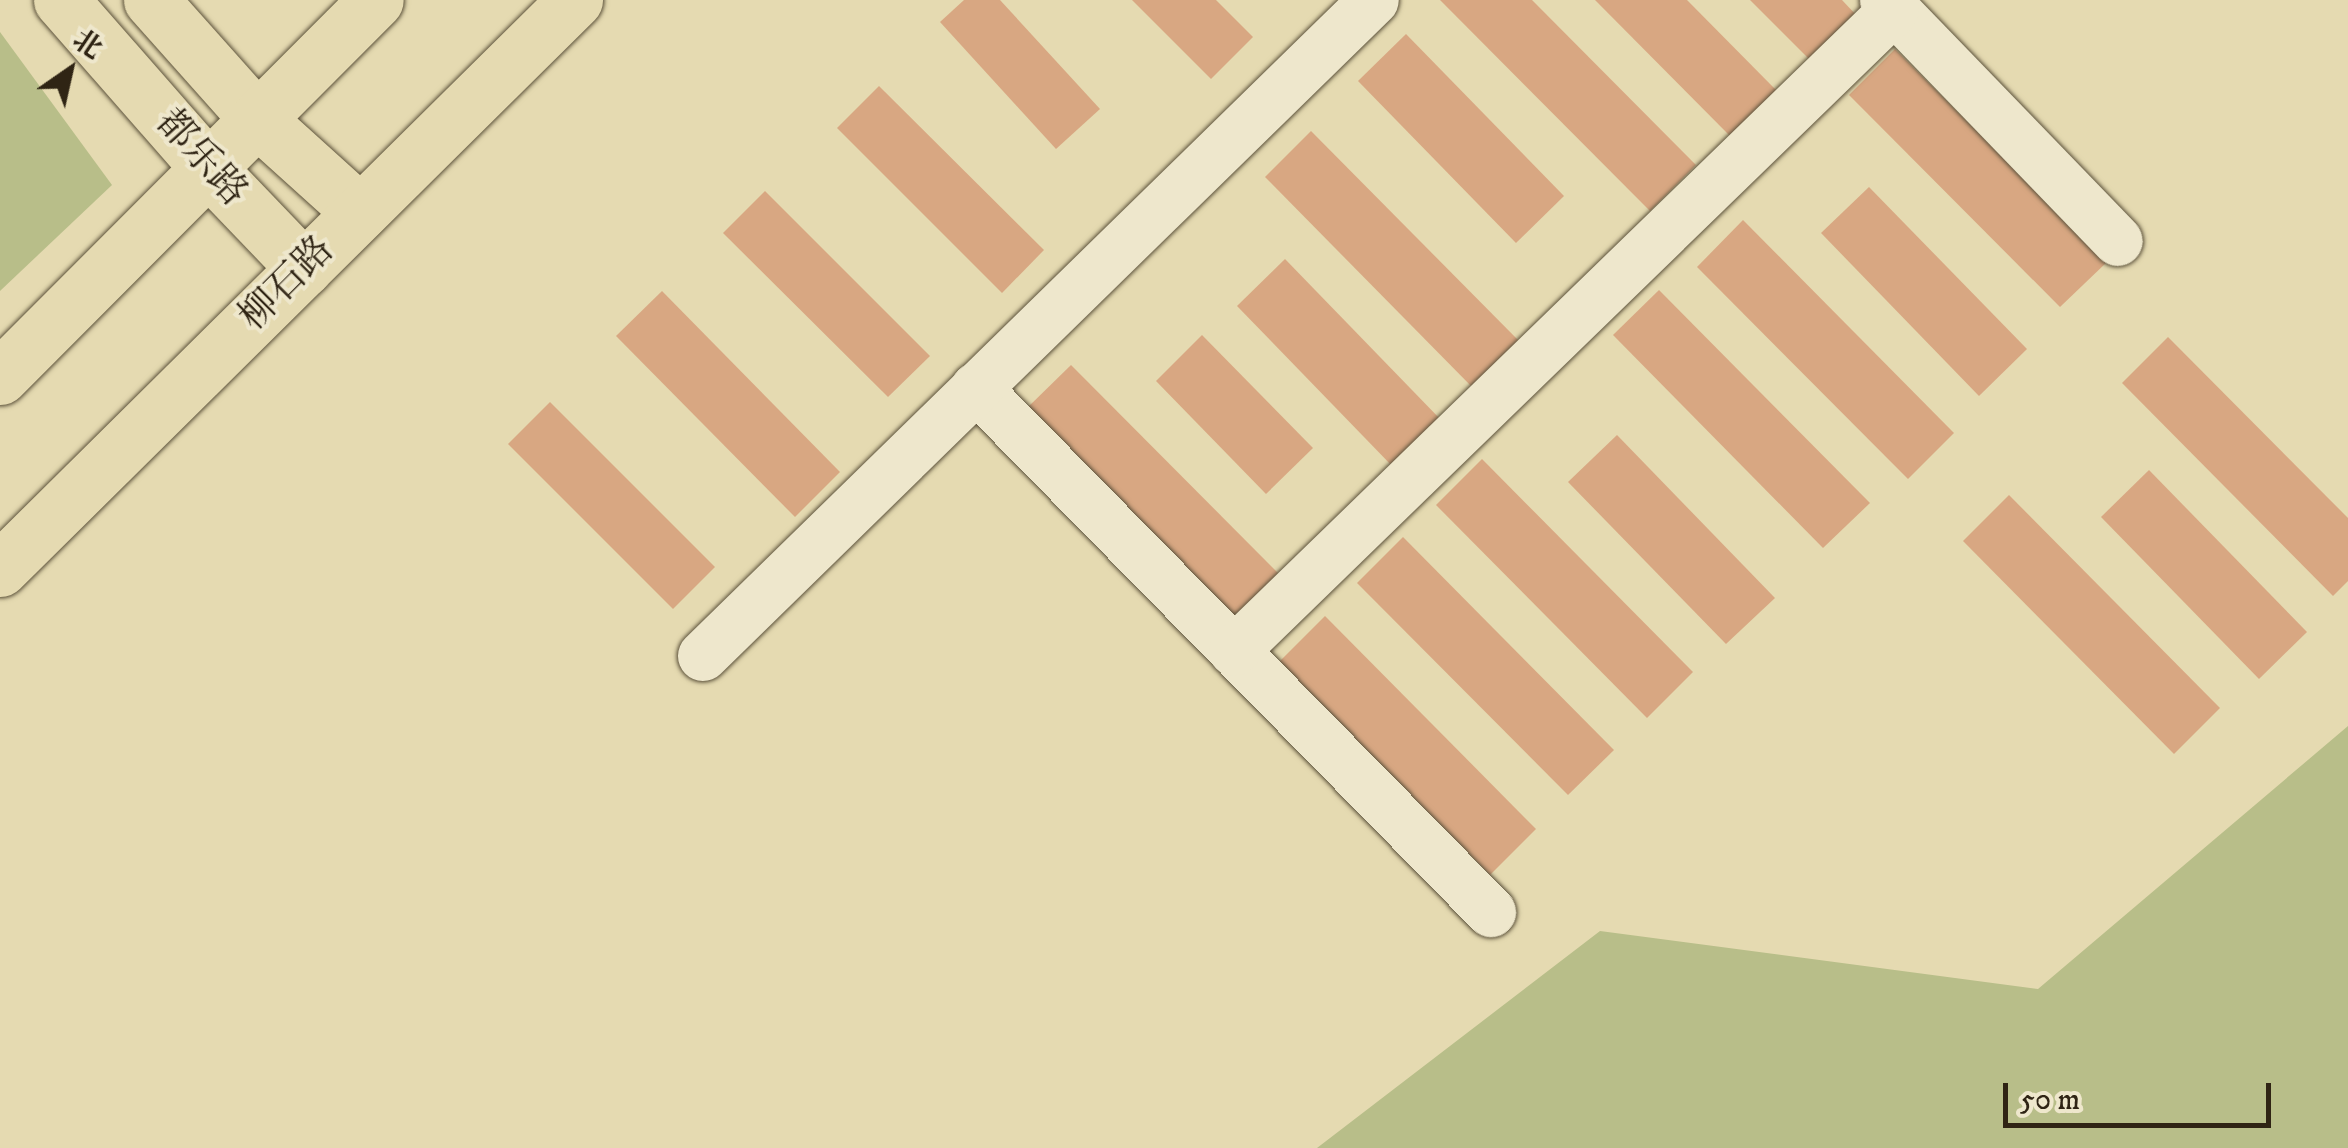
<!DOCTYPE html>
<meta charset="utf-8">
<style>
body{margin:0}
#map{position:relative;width:2348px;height:1148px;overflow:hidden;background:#e5dab1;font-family:"IM FELL DW Pica","Noto Serif SC",serif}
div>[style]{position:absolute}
.green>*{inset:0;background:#b8be89}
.building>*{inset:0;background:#d8a782}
.roads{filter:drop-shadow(0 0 2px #5c523b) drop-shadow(0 0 2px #5c523b)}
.minor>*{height:50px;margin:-25px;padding:0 25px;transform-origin:25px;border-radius:25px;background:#eee7cc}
.major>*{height:55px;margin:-27.5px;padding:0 27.5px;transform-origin:27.5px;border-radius:27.5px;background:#e5dab1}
.highway>*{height:55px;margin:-27.5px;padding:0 27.5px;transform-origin:27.5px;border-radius:27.5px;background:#e5dab1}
span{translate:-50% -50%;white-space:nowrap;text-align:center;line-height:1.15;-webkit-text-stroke:8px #eee7cc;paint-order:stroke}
.street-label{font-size:38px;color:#2f2414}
.north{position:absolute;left:20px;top:20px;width:100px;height:100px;-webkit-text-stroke:8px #eee7cc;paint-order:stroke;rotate:34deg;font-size:28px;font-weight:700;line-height:40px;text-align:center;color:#2f2414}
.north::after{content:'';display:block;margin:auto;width:35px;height:45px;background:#2f2414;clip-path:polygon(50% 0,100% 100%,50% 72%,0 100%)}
.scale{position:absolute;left:2003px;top:1083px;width:268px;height:45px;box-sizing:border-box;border:5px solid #2f2414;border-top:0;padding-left:12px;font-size:30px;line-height:35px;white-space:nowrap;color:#2f2414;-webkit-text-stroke:8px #eee7cc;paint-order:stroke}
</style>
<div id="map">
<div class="green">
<i style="clip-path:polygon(0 32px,112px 185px,0 291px)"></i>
<i style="clip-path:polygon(2348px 726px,2348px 1148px,1317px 1148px,1600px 931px,2038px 989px)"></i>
</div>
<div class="building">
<i style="clip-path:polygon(964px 0,1000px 0,1100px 109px,1056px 149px,940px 22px)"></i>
<i style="clip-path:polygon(1132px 0,1216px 0,1253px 37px,1211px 79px)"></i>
<i style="clip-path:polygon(1440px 0,1532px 0,1696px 165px,1650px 211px)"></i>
<i style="clip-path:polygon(1595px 0,1687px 0,1777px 91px,1731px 137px)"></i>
<i style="clip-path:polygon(1750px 0,1842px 0,1858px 17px,1812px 62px)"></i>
<i style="clip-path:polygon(1406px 34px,1564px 196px,1516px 243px,1358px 81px)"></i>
<i style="clip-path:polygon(1895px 49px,2107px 262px,2060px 307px,1849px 95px)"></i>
<i style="clip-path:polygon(879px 86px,1044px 250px,1002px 293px,837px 128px)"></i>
<i style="clip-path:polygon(1311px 131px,1522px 344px,1475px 390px,1265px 177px)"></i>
<i style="clip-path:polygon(1869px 187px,2027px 349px,1979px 396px,1821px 233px)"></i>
<i style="clip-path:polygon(765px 191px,930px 356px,888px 397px,723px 233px)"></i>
<i style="clip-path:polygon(1743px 220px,1954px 433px,1908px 479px,1697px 267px)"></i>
<i style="clip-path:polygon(1285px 259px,1443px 422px,1395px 469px,1237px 306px)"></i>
<i style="clip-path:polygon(1659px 290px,1870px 503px,1823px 548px,1613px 335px)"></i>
<i style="clip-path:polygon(662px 291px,840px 472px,795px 517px,616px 336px)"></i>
<i style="clip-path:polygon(1202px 335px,1313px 448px,1266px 494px,1156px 381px)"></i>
<i style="clip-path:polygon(2168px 337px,2348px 518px,2348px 581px,2333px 596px,2122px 383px)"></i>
<i style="clip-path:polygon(1071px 365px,1282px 577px,1236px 623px,1025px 410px)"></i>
<i style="clip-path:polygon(550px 402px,715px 567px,673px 609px,508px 444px)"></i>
<i style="clip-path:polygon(1617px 435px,1775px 598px,1726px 644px,1568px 482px)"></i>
<i style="clip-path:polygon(1482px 459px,1693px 672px,1647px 718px,1436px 505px)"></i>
<i style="clip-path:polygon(2149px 470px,2307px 632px,2259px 679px,2101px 517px)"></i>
<i style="clip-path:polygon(2009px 495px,2220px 708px,2174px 754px,1963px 541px)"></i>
<i style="clip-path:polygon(1403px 537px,1614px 750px,1568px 795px,1357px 583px)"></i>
<i style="clip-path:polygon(1325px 616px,1536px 829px,1490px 875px,1279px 662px)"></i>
</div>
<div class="roads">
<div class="minor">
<i style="left:1885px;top:0;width:335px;rotate:46deg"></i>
<i style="left:976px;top:388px;width:735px;rotate:45.5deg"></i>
<i style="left:1234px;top:651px;width:920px;rotate:-44.16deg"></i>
<i style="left:703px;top:656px;width:938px;rotate:-44.35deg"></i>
</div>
<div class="major">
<i style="left:61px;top:0;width:223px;rotate:48.8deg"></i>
<i style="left:208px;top:168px;width:139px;rotate:46.2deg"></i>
<i style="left:151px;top:0;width:159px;rotate:48.3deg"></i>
<i style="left:257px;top:119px;width:139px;rotate:42.1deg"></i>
</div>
<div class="highway">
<i style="left:0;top:377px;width:532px;rotate:-45.08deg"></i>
<i style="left:0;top:569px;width:809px;rotate:-44.7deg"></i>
</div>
</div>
<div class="street-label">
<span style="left:201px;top:158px;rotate:48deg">都乐路</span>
<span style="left:287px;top:284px;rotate:-45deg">柳石路</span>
</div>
<div class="north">北</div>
<div class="scale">50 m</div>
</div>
